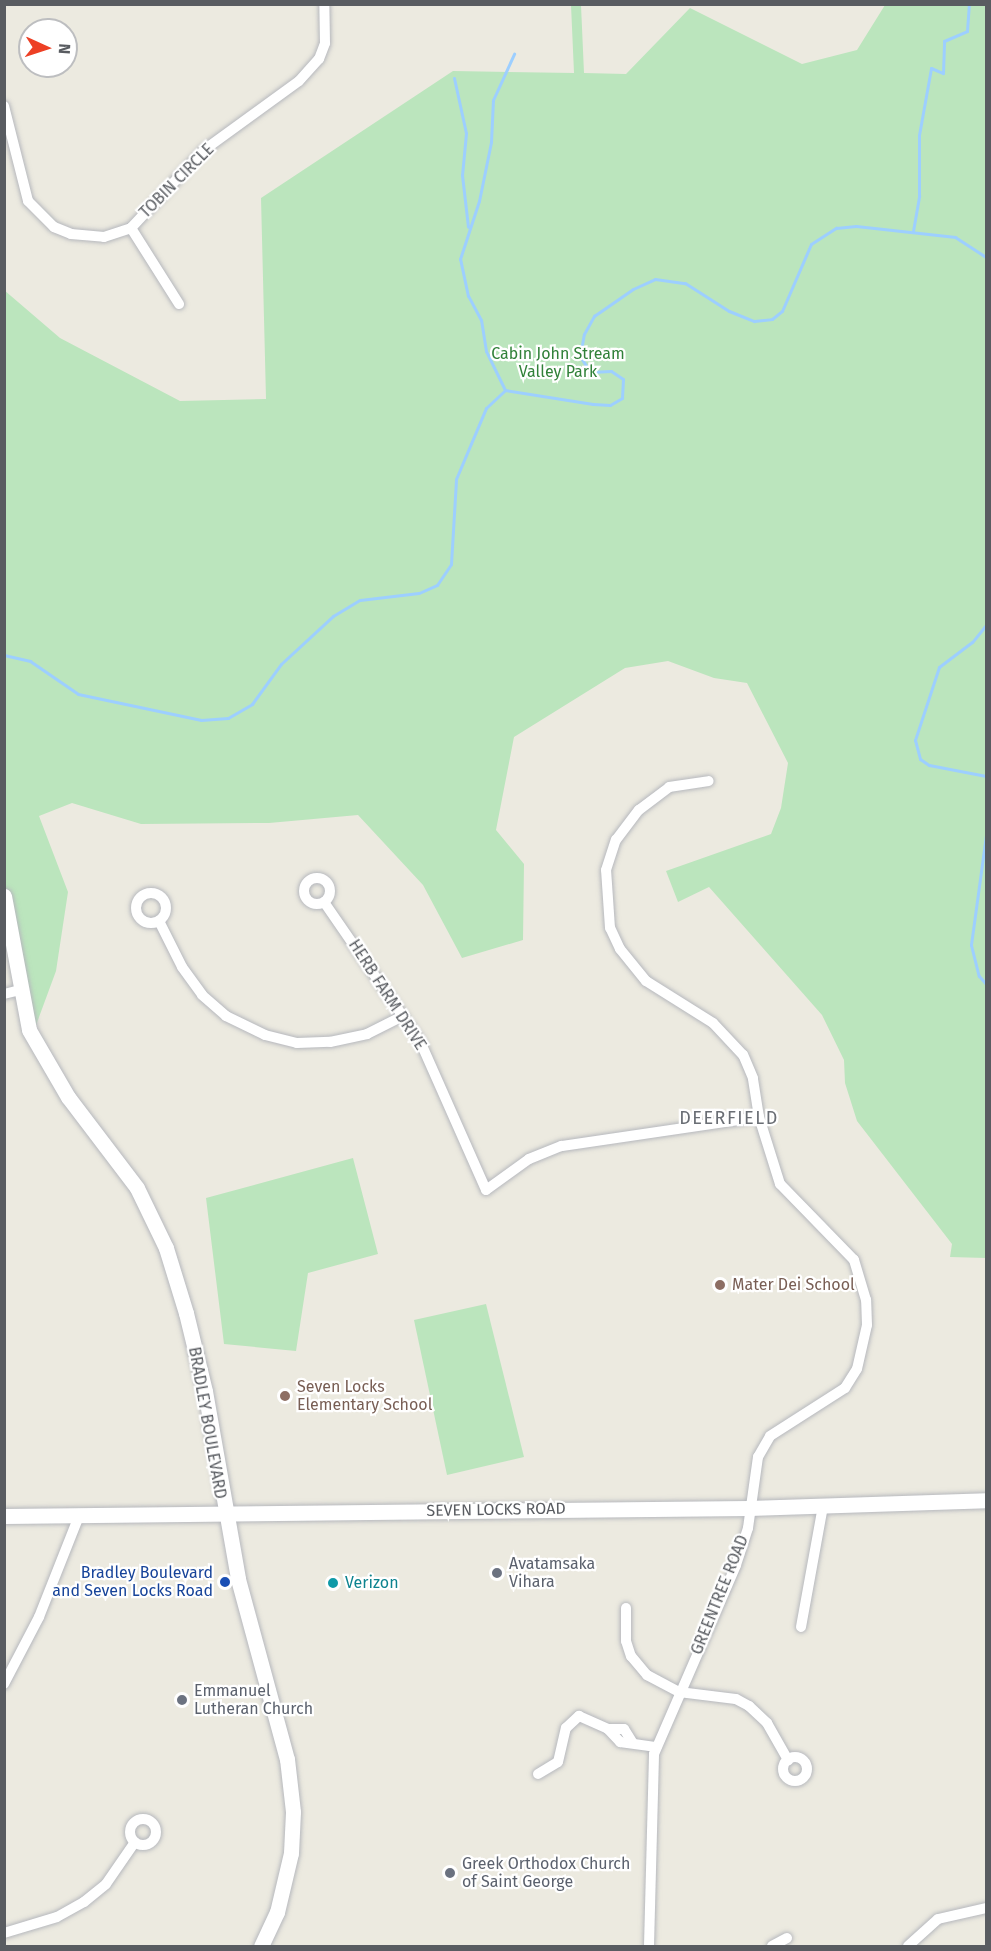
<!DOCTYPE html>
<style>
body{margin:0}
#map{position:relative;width:991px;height:1951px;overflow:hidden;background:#eceae0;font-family:"Fira Sans",sans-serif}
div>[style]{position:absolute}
.green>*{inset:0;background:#bbe5bd}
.stream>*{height:3px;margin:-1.5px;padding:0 1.5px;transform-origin:1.5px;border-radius:1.5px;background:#9dcfff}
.roads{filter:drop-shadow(0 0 2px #b6b8bd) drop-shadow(0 0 2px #b6b8bd)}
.minor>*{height:10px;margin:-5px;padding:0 5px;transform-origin:5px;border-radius:5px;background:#fff}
.minor>.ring{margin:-5px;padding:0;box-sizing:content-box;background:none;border:10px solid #fff;border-radius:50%}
.secondary>*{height:15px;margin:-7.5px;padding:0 7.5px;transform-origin:7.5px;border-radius:7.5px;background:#fff}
.dots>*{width:16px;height:16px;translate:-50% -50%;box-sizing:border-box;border:3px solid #fff;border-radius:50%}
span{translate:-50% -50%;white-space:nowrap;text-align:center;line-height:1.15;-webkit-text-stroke:4.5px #fff;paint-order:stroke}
.street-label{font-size:16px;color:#595c61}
.park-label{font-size:16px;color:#318139}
.education-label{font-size:16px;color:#785e54}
.left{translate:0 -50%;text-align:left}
.worship-label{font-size:16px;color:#5b616d}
.transit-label{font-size:16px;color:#164399}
.right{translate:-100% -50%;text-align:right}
.culture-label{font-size:16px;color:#0d838f}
.neighbourhood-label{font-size:18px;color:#6a6e74;letter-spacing:1.5px}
.frame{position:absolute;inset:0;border:6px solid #595c61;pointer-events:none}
.north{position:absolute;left:18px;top:18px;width:60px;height:60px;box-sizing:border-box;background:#fff;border:2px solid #bdbec0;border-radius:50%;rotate:93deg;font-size:16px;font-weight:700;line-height:24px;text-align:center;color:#595c61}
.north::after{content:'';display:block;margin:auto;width:21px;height:27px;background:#ed4025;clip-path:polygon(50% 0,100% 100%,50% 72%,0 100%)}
</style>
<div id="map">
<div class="green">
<i style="clip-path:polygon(571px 5px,581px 5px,584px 73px,626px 74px,690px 8px,802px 64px,857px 50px,885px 5px,986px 5px,986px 1258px,950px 1257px,952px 1244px,857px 1121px,845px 1083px,844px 1060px,822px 1015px,709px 887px,678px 902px,666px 871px,771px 834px,781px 808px,788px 763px,747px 683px,714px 678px,668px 661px,625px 668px,514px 737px,496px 830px,524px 864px,523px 940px,462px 958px,423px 885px,358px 815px,269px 823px,141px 824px,72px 803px,39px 816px,68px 892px,56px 971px,35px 1028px,4px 880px,4px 290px,60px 338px,180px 401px,266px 399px,261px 198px,453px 71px,574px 73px)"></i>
<i style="clip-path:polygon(353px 1158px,378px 1254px,308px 1273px,296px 1351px,224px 1344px,206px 1198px)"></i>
<i style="clip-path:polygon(486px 1304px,524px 1457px,447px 1475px,414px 1320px)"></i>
</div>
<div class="stream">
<i style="left:454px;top:78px;width:56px;rotate:77.7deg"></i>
<i style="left:466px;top:133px;width:42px;rotate:95.4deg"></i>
<i style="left:462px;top:175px;width:52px;rotate:83.4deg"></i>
<i style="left:913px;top:231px;width:36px;rotate:-80deg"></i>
<i style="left:919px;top:196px;width:61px;rotate:-90deg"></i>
<i style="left:919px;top:135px;width:68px;rotate:-79.8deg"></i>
<i style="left:931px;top:68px;width:13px;rotate:23deg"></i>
<i style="left:943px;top:73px;width:32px;rotate:-88deg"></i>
<i style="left:944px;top:41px;width:25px;rotate:-23deg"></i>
<i style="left:967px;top:31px;width:27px;rotate:-86deg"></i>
<i style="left:505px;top:390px;width:43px;rotate:-116deg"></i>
<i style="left:486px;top:351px;width:31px;rotate:-99deg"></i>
<i style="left:481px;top:320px;width:27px;rotate:-118deg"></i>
<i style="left:468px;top:296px;width:38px;rotate:-102deg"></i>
<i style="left:460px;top:259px;width:61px;rotate:-71.9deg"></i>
<i style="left:479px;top:201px;width:60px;rotate:-78.5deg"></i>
<i style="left:491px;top:142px;width:42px;rotate:-87.3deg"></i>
<i style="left:493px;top:100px;width:51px;rotate:-65.5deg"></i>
<i style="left:986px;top:625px;width:22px;rotate:129deg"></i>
<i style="left:972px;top:642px;width:41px;rotate:142.9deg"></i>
<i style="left:939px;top:667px;width:77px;rotate:108.2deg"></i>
<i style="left:915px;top:740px;width:20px;rotate:75deg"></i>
<i style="left:920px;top:759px;width:11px;rotate:34deg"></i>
<i style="left:929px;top:765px;width:58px;rotate:10.9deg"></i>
<i style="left:4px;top:655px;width:27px;rotate:13deg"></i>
<i style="left:30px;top:661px;width:58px;rotate:34.5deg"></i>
<i style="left:78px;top:694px;width:126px;rotate:11.9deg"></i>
<i style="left:201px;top:720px;width:27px;rotate:-4deg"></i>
<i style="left:228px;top:718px;width:28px;rotate:-30deg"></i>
<i style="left:252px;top:704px;width:49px;rotate:-54.1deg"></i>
<i style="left:281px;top:664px;width:71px;rotate:-42.7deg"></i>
<i style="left:333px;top:616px;width:31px;rotate:-31deg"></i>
<i style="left:360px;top:600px;width:59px;rotate:-6.8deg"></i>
<i style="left:419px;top:593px;width:20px;rotate:-24deg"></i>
<i style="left:437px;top:585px;width:25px;rotate:-56deg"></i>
<i style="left:451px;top:564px;width:85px;rotate:-86.6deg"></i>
<i style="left:456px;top:479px;width:77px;rotate:-67.1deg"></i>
<i style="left:486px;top:408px;width:26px;rotate:-43deg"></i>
<i style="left:505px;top:390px;width:89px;rotate:9deg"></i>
<i style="left:593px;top:404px;width:17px;rotate:3deg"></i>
<i style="left:610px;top:405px;width:14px;rotate:-30deg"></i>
<i style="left:622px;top:398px;width:19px;rotate:-87deg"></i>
<i style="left:623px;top:379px;width:14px;rotate:-146deg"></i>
<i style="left:611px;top:371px;width:21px;rotate:177deg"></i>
<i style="left:590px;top:372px;width:19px;rotate:-122deg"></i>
<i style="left:580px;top:356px;width:22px;rotate:-80deg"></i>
<i style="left:584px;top:334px;width:21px;rotate:-61deg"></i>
<i style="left:594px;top:316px;width:47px;rotate:-34.7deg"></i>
<i style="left:633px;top:289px;width:24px;rotate:-24deg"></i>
<i style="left:655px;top:279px;width:30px;rotate:8deg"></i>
<i style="left:685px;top:283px;width:52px;rotate:32.5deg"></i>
<i style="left:729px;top:311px;width:27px;rotate:22deg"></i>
<i style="left:754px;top:321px;width:18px;rotate:-6deg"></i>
<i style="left:772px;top:319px;width:13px;rotate:-39deg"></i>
<i style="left:782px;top:311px;width:73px;rotate:-66.6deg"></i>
<i style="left:811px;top:244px;width:30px;rotate:-33deg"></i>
<i style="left:836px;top:228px;width:20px;rotate:-6deg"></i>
<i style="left:856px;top:226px;width:100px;rotate:6.3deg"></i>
<i style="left:955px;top:237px;width:37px;rotate:33deg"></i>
<i style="left:986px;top:835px;width:111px;rotate:97.8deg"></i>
<i style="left:971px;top:945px;width:32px;rotate:76deg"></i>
<i style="left:979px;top:976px;width:11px;rotate:49deg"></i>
</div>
<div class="roads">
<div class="minor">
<i style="left:4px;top:106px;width:98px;rotate:75.8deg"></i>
<i style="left:28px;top:201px;width:37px;rotate:45deg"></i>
<i style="left:54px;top:227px;width:18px;rotate:22deg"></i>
<i style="left:71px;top:234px;width:33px;rotate:5deg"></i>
<i style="left:104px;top:237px;width:28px;rotate:-18deg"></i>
<i style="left:131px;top:228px;width:107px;rotate:-46.9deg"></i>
<i style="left:204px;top:150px;width:117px;rotate:-36deg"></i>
<i style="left:299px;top:81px;width:30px;rotate:-48deg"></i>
<i style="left:319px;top:59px;width:17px;rotate:-69deg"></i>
<i style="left:325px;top:43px;width:39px;rotate:-91deg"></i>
<i style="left:131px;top:228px;width:90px;rotate:57.7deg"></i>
<i class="ring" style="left:304px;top:878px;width:16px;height:16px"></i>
<i class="ring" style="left:136px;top:893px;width:20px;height:20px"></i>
<i style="left:324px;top:902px;width:169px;rotate:55.4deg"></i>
<i style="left:420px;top:1041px;width:163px;rotate:66.1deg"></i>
<i style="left:486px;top:1190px;width:53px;rotate:-35.8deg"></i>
<i style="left:529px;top:1159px;width:35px;rotate:-22deg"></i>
<i style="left:562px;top:1146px;width:199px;rotate:-8.4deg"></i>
<i style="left:159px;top:921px;width:51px;rotate:63.4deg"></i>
<i style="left:182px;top:967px;width:34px;rotate:54deg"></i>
<i style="left:202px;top:995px;width:32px;rotate:41deg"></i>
<i style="left:226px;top:1016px;width:43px;rotate:26deg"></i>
<i style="left:265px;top:1035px;width:33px;rotate:14deg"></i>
<i style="left:297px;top:1043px;width:33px;rotate:-2deg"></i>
<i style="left:330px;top:1042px;width:38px;rotate:-12deg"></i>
<i style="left:367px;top:1034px;width:40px;rotate:-26.6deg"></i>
<i style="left:4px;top:994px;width:16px;rotate:-14deg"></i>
<i style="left:626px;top:1608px;width:33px;rotate:90deg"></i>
<i style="left:626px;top:1641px;width:16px;rotate:72deg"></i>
<i style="left:631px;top:1656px;width:25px;rotate:50deg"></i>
<i style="left:647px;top:1675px;width:36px;rotate:28deg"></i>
<i style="left:679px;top:1692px;width:57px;rotate:7deg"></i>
<i style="left:736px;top:1699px;width:15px;rotate:28deg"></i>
<i style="left:749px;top:1706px;width:25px;rotate:43deg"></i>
<i style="left:767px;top:1723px;width:43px;rotate:60.4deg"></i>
<i style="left:801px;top:1627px;width:123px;rotate:-79.7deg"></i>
<i style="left:4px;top:1684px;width:76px;rotate:-62.4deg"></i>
<i style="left:39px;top:1617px;width:109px;rotate:-68.4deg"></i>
<i style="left:608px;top:1729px;width:16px"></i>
<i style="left:624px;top:1729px;width:15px;rotate:58deg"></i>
<i class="ring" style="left:783px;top:1757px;width:14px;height:14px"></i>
<i style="left:538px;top:1774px;width:23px;rotate:-31deg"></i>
<i style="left:558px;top:1762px;width:35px;rotate:-77deg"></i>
<i style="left:566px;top:1728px;width:18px;rotate:-43deg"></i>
<i style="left:579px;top:1716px;width:32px;rotate:24deg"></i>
<i style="left:608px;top:1729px;width:18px;rotate:47deg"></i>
<i style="left:620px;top:1742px;width:37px;rotate:8deg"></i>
<i class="ring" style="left:130px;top:1819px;width:16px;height:16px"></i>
<i style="left:4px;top:1933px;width:55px;rotate:-16.8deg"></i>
<i style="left:57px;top:1917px;width:31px;rotate:-29deg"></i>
<i style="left:84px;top:1902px;width:28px;rotate:-39deg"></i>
<i style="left:106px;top:1884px;width:51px;rotate:-55.4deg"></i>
<i style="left:649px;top:1946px;width:192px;rotate:-88.5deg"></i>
<i style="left:654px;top:1754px;width:206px;rotate:-66.5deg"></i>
<i style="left:736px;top:1565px;width:39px;rotate:-72deg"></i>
<i style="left:748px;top:1528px;width:72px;rotate:-82deg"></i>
<i style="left:758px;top:1457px;width:24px;rotate:-60deg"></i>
<i style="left:770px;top:1436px;width:89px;rotate:-32.6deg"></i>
<i style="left:845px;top:1388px;width:22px;rotate:-58deg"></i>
<i style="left:857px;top:1369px;width:45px;rotate:-77.2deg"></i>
<i style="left:867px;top:1325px;width:25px;rotate:-92deg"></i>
<i style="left:866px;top:1300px;width:42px;rotate:-106.7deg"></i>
<i style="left:854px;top:1260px;width:106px;rotate:-134.2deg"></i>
<i style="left:780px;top:1184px;width:70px;rotate:-107.4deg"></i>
<i style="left:759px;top:1117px;width:39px;rotate:-99deg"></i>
<i style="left:753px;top:1078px;width:25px;rotate:-113deg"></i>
<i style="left:743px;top:1055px;width:44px;rotate:-133.2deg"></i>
<i style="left:713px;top:1023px;width:79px;rotate:-147.9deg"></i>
<i style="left:646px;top:981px;width:41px;rotate:-129.1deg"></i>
<i style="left:620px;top:949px;width:23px;rotate:-115deg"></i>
<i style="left:610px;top:928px;width:58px;rotate:-93.9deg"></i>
<i style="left:606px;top:870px;width:32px;rotate:-72deg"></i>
<i style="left:616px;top:840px;width:38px;rotate:-53deg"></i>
<i style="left:639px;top:810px;width:38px;rotate:-37deg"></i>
<i style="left:669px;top:787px;width:40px;rotate:-8.5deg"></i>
<i style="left:772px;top:1946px;width:17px;rotate:-28deg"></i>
<i style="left:908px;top:1946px;width:40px;rotate:-42deg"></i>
<i style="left:938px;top:1919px;width:49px;rotate:-12.9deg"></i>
</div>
<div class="secondary">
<i style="left:4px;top:896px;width:136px;rotate:79.4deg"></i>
<i style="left:29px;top:1030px;width:78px;rotate:59.8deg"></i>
<i style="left:68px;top:1097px;width:114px;rotate:52.8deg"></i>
<i style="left:137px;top:1188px;width:67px;rotate:64.2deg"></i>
<i style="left:166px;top:1248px;width:68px;rotate:72.9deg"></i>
<i style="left:186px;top:1313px;width:80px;rotate:76.3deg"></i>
<i style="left:205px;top:1391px;width:191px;rotate:80deg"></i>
<i style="left:238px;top:1579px;width:187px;rotate:74.8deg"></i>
<i style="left:287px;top:1759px;width:53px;rotate:83.5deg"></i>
<i style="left:293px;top:1812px;width:41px;rotate:92.8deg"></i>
<i style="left:291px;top:1853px;width:61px;rotate:103.3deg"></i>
<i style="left:277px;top:1912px;width:38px;rotate:115deg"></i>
<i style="left:4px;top:1516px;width:745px;rotate:-0.62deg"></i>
<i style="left:749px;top:1508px;width:237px;rotate:-1.9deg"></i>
</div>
</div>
<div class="dots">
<i style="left:720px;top:1285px;background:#8d6e63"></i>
<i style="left:285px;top:1396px;background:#8d6e63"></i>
<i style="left:497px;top:1573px;background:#6b7280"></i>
<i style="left:225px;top:1582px;background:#1a4fb4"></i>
<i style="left:333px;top:1583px;background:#0f9aa8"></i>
<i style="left:182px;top:1700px;background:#6b7280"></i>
<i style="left:450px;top:1873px;background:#6b7280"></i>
</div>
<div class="street-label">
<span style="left:177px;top:181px;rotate:-45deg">TOBIN CIRCLE</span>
<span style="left:387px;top:995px;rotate:57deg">HERB FARM DRIVE</span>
<span style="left:207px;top:1423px;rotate:80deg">BRADLEY BOULEVARD</span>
<span style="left:496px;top:1510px;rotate:-1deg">SEVEN LOCKS ROAD</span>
<span style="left:720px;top:1595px;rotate:-68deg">GREENTREE ROAD</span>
</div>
<div class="park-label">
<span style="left:558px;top:363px">Cabin John Stream<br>Valley Park</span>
</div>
<div class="education-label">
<span class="left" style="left:732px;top:1285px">Mater Dei School</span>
<span class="left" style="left:297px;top:1396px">Seven Locks<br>Elementary School</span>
</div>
<div class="worship-label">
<span class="left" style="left:509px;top:1573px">Avatamsaka<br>Vihara</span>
<span class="left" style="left:194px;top:1700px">Emmanuel<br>Lutheran Church</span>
<span class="left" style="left:462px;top:1873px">Greek Orthodox Church<br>of Saint George</span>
</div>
<div class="transit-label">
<span class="right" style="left:213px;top:1582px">Bradley Boulevard<br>and Seven Locks Road</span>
</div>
<div class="culture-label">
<span class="left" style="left:345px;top:1583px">Verizon</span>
</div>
<div class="neighbourhood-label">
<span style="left:729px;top:1118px">DEERFIELD</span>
</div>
<div class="frame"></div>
<div class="north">N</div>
</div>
